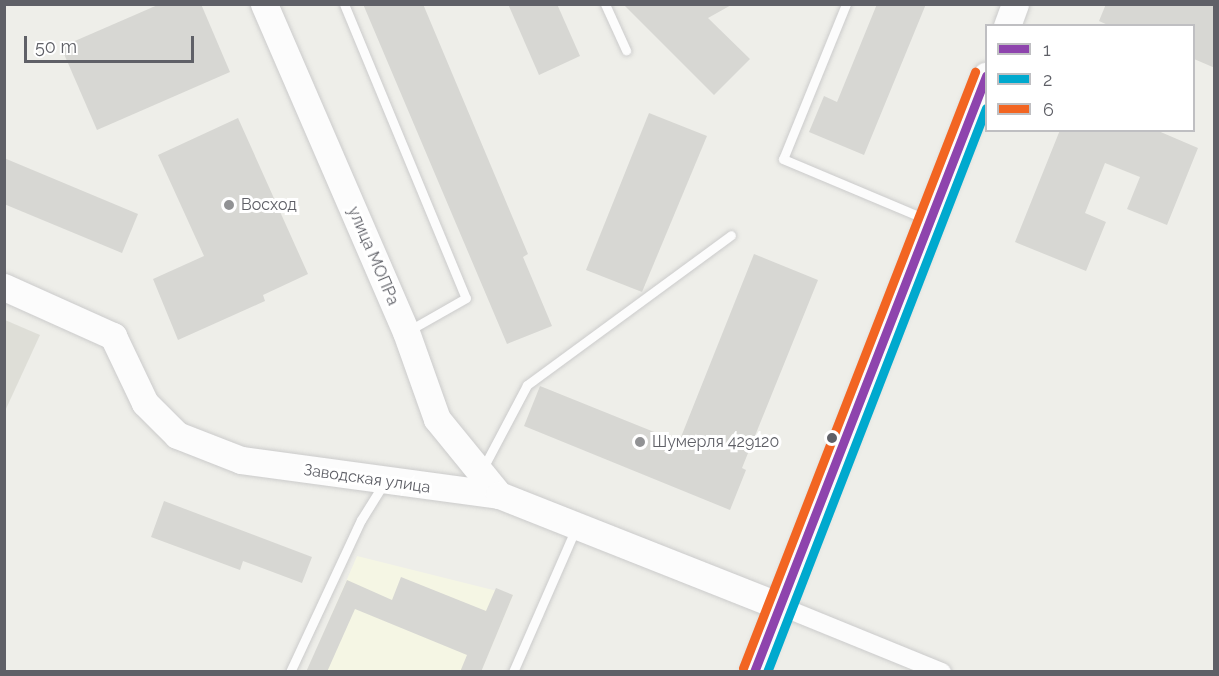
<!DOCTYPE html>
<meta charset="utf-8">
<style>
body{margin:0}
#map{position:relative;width:1219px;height:676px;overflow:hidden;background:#eeeee9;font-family:Raleway,sans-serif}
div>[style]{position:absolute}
.commercial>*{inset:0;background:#f5f6e4}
.education>*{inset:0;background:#deded7}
.building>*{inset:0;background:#d7d7d3}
.roads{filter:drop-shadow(0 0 2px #cbcbcb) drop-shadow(0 0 2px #cbcbcb)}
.lane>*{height:9px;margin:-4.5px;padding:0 4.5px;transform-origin:4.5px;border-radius:4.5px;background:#fcfcfc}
.street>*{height:18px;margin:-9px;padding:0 9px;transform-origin:9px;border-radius:9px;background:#fcfcfc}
.secondary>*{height:27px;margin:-13.5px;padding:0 13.5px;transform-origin:13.5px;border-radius:13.5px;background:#fcfcfc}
.bus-1>*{height:9px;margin:-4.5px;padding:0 4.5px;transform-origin:4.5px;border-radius:4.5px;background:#8e44ad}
.bus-2>*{height:9px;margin:-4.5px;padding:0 4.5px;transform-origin:4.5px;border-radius:4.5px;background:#00a9ce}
.bus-3>*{height:9px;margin:-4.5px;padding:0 4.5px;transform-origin:4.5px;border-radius:4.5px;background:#f26522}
.dots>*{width:16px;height:16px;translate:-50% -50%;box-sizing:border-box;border:3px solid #fff;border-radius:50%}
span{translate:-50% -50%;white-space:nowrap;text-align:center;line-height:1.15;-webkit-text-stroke:6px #fff;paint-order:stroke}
.poi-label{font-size:16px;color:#5f6067}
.left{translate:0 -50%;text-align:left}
.street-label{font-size:16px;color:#5f6067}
.frame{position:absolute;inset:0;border:6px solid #5f6067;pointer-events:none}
.legend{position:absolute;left:985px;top:24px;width:210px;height:108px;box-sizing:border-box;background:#fff;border:2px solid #bfbfc2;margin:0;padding:8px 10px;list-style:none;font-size:18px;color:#5f6067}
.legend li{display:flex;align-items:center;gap:12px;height:30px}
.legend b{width:30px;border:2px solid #bfbfc2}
.scale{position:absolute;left:24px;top:36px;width:170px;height:27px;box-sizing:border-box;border:3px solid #5f6067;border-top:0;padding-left:8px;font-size:18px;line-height:21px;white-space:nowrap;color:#5f6067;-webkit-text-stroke:4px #fff;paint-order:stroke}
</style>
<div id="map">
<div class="commercial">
<i style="clip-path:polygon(357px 556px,513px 595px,481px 671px,307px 672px)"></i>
</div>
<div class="education">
<i style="clip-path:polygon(5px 320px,40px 335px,5px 411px)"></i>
</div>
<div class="building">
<i style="clip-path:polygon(160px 4px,201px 4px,230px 72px,97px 130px,61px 47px)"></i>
<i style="clip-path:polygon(363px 4px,423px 4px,528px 254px,523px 257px,552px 326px,507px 344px)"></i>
<i style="clip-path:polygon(508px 4px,557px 4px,580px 56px,539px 75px)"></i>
<i style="clip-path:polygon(623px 4px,733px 4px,708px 18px,750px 59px,714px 95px)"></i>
<i style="clip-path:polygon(877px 4px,926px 4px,864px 155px,809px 132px,824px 96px,837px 102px)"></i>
<i style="clip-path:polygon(1106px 4px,1215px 4px,1215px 68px,1194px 59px,1194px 26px,1110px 26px,1099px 21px)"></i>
<i style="clip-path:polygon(649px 113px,707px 136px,642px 292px,586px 270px)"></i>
<i style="clip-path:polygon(238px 118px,308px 274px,263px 295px,265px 301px,178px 340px,153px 279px,204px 256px,158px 155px)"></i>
<i style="clip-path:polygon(1060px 130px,1156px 130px,1198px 148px,1167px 225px,1127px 209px,1140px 177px,1105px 163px,1085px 213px,1106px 222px,1086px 271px,1015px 242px)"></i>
<i style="clip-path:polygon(4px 158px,138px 214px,122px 253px,4px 204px)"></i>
<i style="clip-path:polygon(754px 254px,818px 280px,742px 468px,746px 470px,730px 510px,524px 426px,540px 386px,679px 442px)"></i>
<i style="clip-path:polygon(164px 501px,312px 557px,302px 583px,243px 561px,240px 570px,151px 537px)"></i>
<i style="clip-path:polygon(401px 577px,486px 611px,496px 588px,513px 595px,481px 672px,460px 672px,467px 655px,355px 609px,327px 672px,306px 672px,347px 580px,392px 600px)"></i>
</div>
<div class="roads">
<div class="lane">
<i style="left:344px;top:4px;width:318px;rotate:67.5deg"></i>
<i style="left:466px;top:298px;width:67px;rotate:150.4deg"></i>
<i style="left:605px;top:4px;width:51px;rotate:65.5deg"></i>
<i style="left:846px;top:4px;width:167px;rotate:112.1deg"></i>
<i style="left:783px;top:159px;width:155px;rotate:22.8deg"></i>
<i style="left:482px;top:470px;width:96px;rotate:-62.1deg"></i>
<i style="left:527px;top:385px;width:253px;rotate:-36.3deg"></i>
<i style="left:290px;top:672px;width:168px;rotate:-65deg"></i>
<i style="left:361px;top:520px;width:44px;rotate:-58.1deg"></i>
<i style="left:513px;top:672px;width:157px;rotate:-66.4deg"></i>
</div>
<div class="street">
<i style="left:780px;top:606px;width:175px;rotate:22.2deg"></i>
</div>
<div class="secondary">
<i style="left:264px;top:4px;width:357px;rotate:66.6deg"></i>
<i style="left:406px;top:332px;width:92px;rotate:70.4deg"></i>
<i style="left:437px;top:419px;width:98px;rotate:50.8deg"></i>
<i style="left:1007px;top:26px;width:23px;rotate:-70deg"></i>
<i style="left:4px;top:287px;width:120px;rotate:24.2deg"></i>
<i style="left:113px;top:336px;width:74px;rotate:64.5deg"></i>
<i style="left:145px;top:403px;width:45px;rotate:45deg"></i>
<i style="left:177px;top:435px;width:69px;rotate:21.3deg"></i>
<i style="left:241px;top:460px;width:260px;rotate:7.7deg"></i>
<i style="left:499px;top:495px;width:302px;rotate:21.6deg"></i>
<i style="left:754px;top:672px;width:640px;rotate:-68.73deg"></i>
</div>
</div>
<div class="bus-1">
<i style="left:754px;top:672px;width:640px;rotate:-68.73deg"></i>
</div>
<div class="bus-2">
<i style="left:767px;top:672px;width:605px;rotate:-68.78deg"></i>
</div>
<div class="bus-3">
<i style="left:743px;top:668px;width:640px;rotate:-68.73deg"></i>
</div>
<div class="dots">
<i style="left:229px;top:205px;background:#919294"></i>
<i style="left:832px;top:438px;background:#5f6067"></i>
<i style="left:640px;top:442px;background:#919294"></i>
</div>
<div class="poi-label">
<span class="left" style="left:241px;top:205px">Восход</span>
<span class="left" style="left:652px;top:442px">Шумерля 429120</span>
</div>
<div class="street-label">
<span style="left:373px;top:256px;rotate:67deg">улица МОПРа</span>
<span style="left:367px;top:479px;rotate:8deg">Заводская улица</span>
</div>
<div class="frame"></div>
<ul class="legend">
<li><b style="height:8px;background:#8e44ad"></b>1</li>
<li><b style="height:8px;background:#00a9ce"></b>2</li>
<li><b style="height:8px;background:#f26522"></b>6</li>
</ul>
<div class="scale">50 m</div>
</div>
